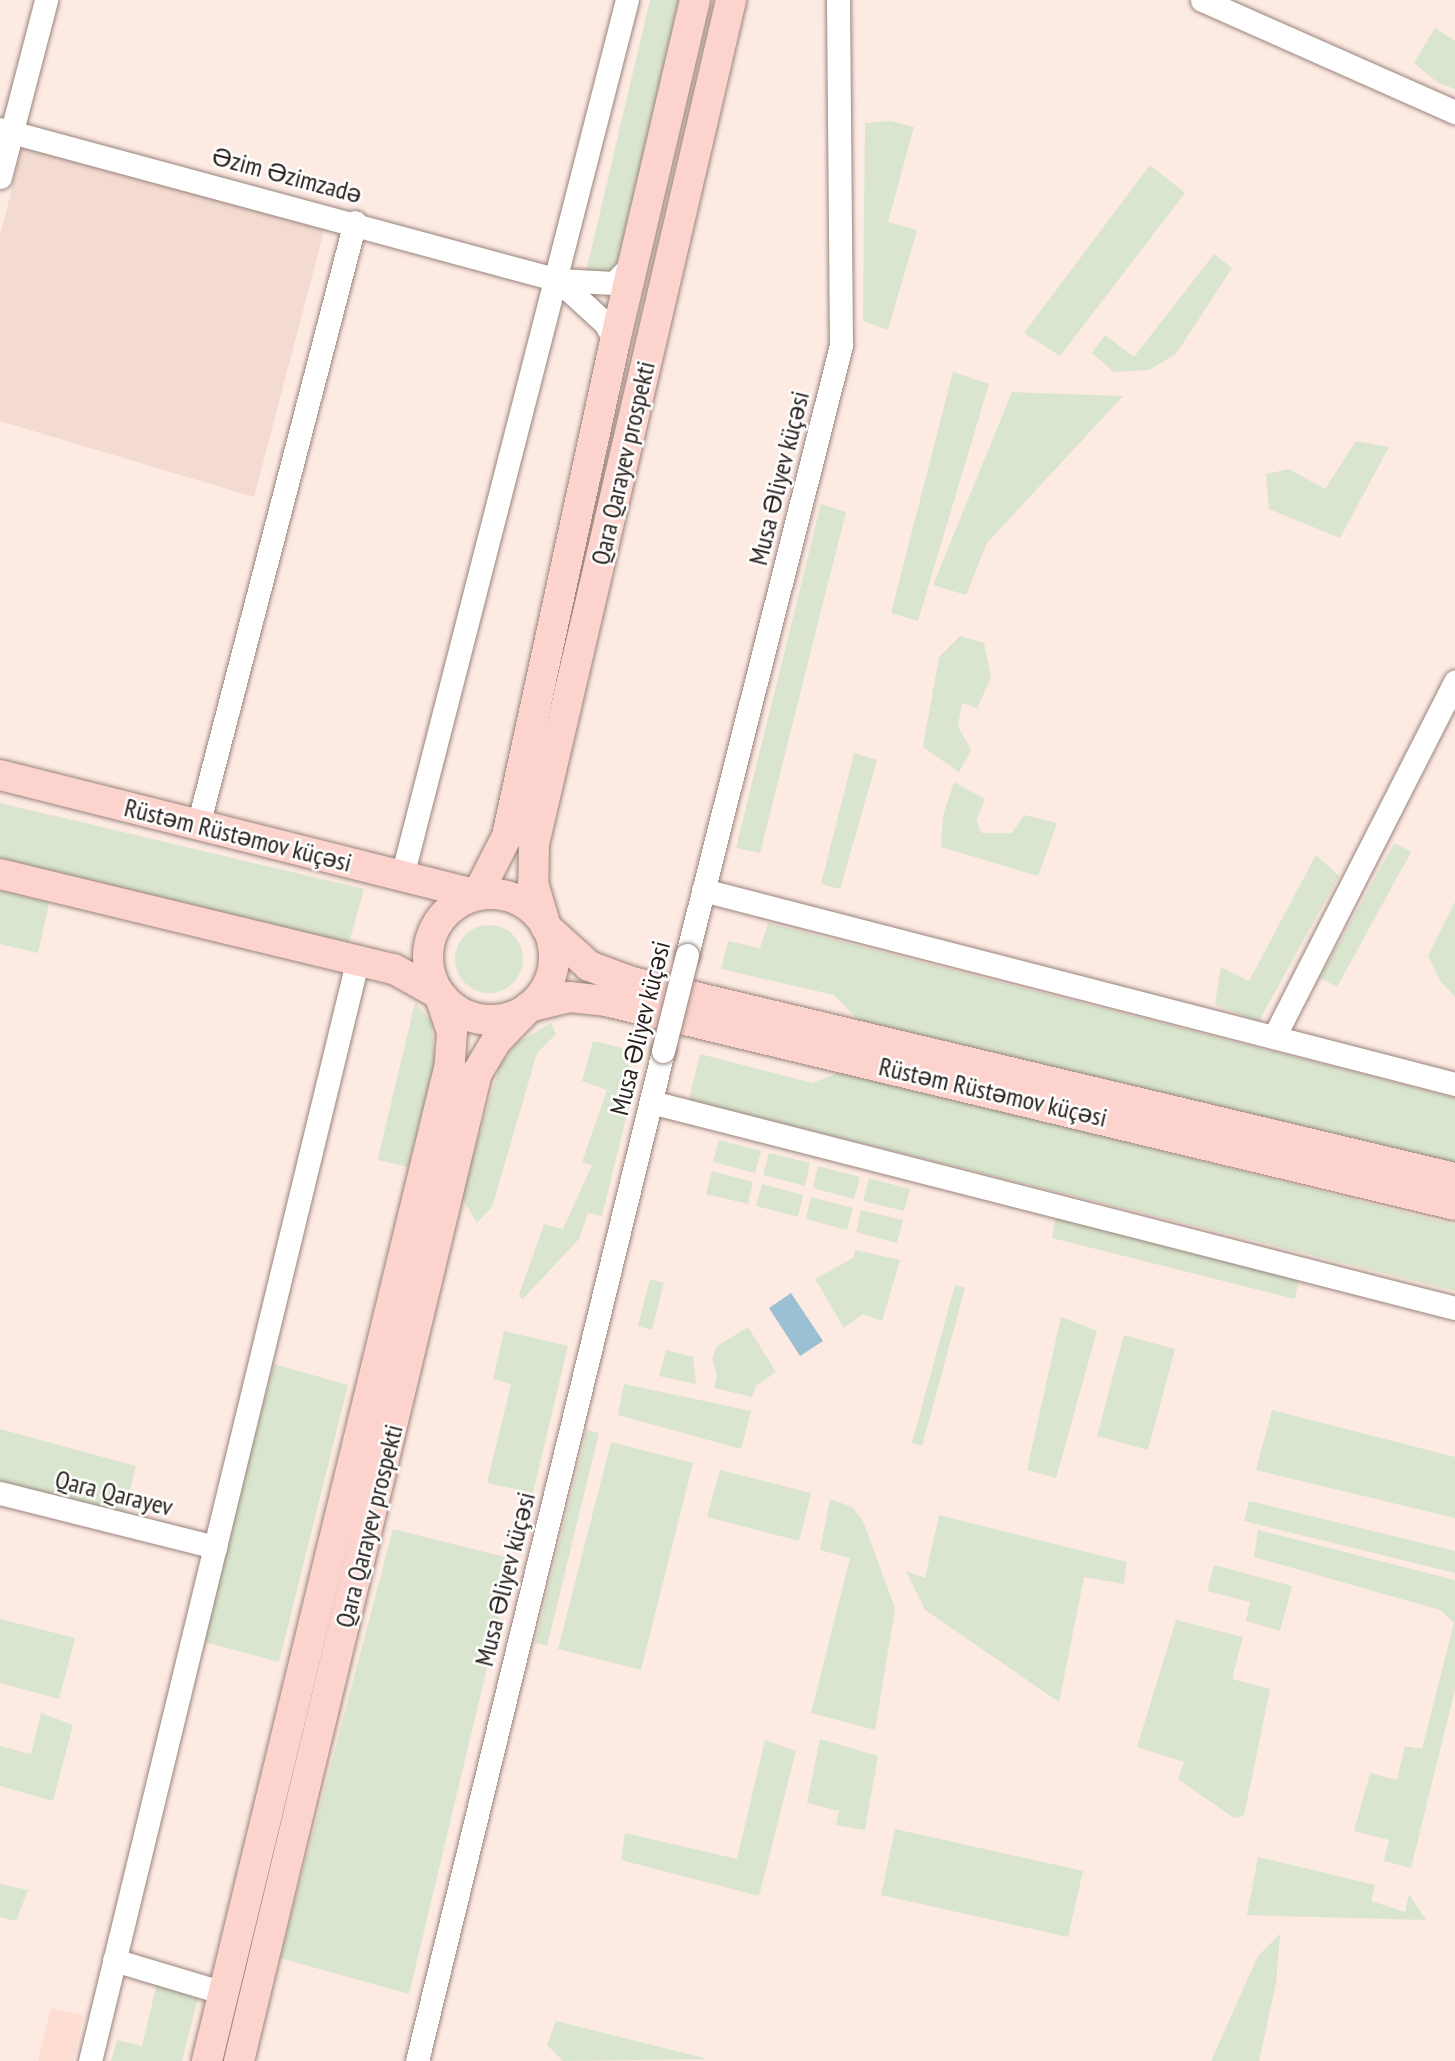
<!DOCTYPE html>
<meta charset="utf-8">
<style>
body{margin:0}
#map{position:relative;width:1455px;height:2061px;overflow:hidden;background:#fdeae3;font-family:"PT Sans Narrow",sans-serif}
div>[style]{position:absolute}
.built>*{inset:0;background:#feded2}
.education>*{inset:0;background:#f4dbd2}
.green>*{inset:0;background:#d9e5ce}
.round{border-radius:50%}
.water>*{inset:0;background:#9bbfd3}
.roads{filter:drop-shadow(0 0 2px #98847c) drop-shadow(0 0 2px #98847c)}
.minor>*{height:23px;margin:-11.5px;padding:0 11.5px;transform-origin:11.5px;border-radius:11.5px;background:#fff}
.major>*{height:30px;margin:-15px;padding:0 15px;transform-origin:15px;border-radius:15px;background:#fdd3cd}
.major>.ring{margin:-15px;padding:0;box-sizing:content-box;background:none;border:30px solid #fdd3cd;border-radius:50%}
.bridges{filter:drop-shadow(0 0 2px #98847c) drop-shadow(0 0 2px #98847c)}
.minor-bridge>*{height:23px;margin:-11.5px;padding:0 11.5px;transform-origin:11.5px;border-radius:11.5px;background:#fff}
span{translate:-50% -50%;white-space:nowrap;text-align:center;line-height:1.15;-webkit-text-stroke:5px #fff;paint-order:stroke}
.street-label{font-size:26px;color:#271f1b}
</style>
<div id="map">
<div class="built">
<i style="clip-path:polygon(51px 2008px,84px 2016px,73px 2061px,38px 2061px)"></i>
</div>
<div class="education">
<i style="clip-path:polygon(22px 148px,325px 227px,254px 497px,0 421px,0 236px)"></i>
</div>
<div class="green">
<i style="clip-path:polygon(650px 0,679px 0,614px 279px,586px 272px)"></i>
<i style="clip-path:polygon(1435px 28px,1455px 41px,1455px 89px,1438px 83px,1414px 63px)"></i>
<i style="clip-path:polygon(891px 121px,914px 127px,888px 222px,917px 230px,888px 330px,863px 321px,865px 123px)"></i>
<i style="clip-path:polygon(1150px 165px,1185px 193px,1060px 356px,1024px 333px)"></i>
<i style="clip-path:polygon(1214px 254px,1232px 268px,1176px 354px,1149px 370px,1114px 372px,1092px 353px,1105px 335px,1134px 357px)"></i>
<i style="clip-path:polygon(953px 372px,989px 384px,918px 621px,891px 613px)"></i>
<i style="clip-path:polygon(1012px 392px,1123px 396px,987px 543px,966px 595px,933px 585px)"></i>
<i style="clip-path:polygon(1356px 441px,1389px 447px,1340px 538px,1269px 509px,1266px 474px,1289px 469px,1325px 489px)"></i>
<i style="clip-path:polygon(821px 504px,846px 512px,760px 853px,736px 848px)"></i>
<i style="clip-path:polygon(960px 636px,984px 643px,991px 678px,977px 708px,962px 703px,958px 726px,971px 750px,959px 772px,923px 747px,939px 657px)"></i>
<i style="clip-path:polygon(854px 753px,877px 760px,840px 889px,821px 884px)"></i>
<i style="clip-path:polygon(954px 782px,985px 799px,976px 821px,982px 833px,1012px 833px,1024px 815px,1057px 823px,1038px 876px,941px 847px,943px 816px)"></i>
<i style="clip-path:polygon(0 803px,364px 889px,349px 943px,0 859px)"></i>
<i style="clip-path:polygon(1394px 843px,1411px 852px,1337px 987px,1320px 978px)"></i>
<i style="clip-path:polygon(1316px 855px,1339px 876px,1259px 1021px,1215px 1005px,1221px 967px,1249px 981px)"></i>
<i style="clip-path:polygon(0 891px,49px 903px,38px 953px,0 944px)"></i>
<i style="clip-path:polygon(1455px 902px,1455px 997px,1441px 982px,1428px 956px)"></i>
<i style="clip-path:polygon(768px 923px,1455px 1098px,1455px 1166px,858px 1020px,834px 995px,721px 969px,728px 941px,760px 948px)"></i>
<i class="round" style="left:455px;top:925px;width:68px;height:68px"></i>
<i style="clip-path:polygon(415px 1003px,431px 1021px,435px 1063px,408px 1167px,378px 1160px,379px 1154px)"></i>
<i style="clip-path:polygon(551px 1023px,556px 1034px,537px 1053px,492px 1207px,477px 1223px,461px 1196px,500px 1065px,517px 1043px)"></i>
<i style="clip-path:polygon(593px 1041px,631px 1050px,626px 1063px,637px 1074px,602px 1216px,588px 1213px,579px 1239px,522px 1300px,519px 1295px,544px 1224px,563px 1229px,592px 1165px,582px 1162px,607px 1090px,582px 1081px)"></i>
<i style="clip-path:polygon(700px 1054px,812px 1083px,843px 1071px,1455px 1225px,1455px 1291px,689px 1100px)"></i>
<i style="clip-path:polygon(719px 1140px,761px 1151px,755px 1173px,713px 1162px)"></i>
<i style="clip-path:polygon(769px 1153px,810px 1163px,805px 1186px,763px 1175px)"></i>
<i style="clip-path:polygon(818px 1166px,860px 1177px,854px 1199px,813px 1188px)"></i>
<i style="clip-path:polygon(712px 1171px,753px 1182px,748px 1204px,706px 1194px)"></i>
<i style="clip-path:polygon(869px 1178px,910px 1189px,904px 1211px,863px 1201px)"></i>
<i style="clip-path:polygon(762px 1184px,803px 1195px,798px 1217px,756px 1206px)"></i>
<i style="clip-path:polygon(811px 1197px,853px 1208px,847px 1230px,806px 1219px)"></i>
<i style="clip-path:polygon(861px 1210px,903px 1220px,897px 1243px,856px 1232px)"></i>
<i style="clip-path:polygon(1056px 1215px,1299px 1278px,1295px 1299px,1052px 1238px)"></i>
<i style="clip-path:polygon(855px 1250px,900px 1260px,882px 1321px,863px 1314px,844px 1328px,815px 1279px,853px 1258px)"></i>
<i style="clip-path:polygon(650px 1279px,664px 1283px,652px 1330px,638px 1326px)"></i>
<i style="clip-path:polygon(955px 1285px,965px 1288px,922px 1446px,912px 1443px)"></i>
<i style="clip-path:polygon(1061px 1317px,1097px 1331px,1056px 1478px,1027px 1470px)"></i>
<i style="clip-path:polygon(748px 1327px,776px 1372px,756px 1386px,752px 1397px,714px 1388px,717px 1376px,712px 1359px,717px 1346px)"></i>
<i style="clip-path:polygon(504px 1331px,568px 1346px,533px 1493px,487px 1483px,511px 1384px,493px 1379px)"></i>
<i style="clip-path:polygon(1124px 1335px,1175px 1349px,1148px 1450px,1097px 1436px)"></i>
<i style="clip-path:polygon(666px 1350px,693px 1357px,696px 1384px,659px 1376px)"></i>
<i style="clip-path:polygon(274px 1364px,348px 1385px,279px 1662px,201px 1641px)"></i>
<i style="clip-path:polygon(624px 1384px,751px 1411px,741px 1449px,618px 1415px)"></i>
<i style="clip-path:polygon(1272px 1410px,1455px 1457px,1455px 1518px,1256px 1470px)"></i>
<i style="clip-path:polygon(0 1429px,136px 1466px,124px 1514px,0 1483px)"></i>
<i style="clip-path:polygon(587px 1430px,599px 1433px,547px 1646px,535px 1643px)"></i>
<i style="clip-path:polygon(611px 1442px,693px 1463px,641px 1670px,558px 1649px)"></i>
<i style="clip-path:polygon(720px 1470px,811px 1493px,799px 1541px,707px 1517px)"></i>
<i style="clip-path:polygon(830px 1499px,852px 1507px,863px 1521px,895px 1608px,875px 1730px,811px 1713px,850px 1558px,820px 1550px)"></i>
<i style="clip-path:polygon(1249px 1501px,1455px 1551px,1455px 1573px,1244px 1521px)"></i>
<i style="clip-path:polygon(939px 1515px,1127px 1562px,1124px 1584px,1084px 1577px,1059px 1702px,925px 1610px,906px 1571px,925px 1578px)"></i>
<i style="clip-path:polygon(393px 1529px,513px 1559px,409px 1994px,280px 1958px)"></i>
<i style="clip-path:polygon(1258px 1530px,1455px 1580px,1455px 1690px,1411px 1868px,1384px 1861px,1389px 1840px,1354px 1831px,1370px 1773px,1397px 1780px,1405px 1746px,1422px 1749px,1454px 1623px,1440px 1610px,1254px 1557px)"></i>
<i style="clip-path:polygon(1214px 1565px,1292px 1586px,1280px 1631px,1246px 1621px,1250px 1602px,1207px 1591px)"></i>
<i style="clip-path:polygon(0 1619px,75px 1638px,59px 1699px,0 1683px)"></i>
<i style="clip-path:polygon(1176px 1620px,1243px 1637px,1232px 1679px,1270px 1689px,1244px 1816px,1234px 1818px,1178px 1779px,1184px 1762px,1137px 1747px)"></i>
<i style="clip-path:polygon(41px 1713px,73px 1725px,53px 1801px,0 1786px,0 1746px,31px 1754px)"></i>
<i style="clip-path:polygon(820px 1739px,878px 1756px,865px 1830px,836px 1825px,839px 1811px,807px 1803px)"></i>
<i style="clip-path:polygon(765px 1740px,796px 1751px,759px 1896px,621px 1860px,625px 1833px,737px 1859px)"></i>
<i style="clip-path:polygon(895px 1829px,1083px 1871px,1068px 1937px,881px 1895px)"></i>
<i style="clip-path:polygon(1258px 1857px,1375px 1885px,1371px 1901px,1405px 1912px,1409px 1894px,1426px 1920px,1247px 1915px)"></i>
<i style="clip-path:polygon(0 1884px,28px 1890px,16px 1921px,0 1917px)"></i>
<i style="clip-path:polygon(1280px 1934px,1276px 1983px,1259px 2061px,1211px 2061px,1258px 1956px)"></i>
<i style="clip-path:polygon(157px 1983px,199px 1994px,182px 2061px,111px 2061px,117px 2040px,142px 2046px)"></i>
<i style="clip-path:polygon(556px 2021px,708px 2059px,563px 2061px,547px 2045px)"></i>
</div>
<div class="water">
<i style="clip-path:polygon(791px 1293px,823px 1341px,800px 1356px,769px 1308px)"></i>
</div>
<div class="roads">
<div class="minor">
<i style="left:1202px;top:0;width:277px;rotate:23.9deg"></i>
<i style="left:0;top:129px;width:578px;rotate:15.14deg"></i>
<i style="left:558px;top:280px;width:56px;rotate:3.1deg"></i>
<i style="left:614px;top:283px;width:28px;rotate:-46deg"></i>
<i style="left:0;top:177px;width:183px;rotate:-75.4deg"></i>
<i style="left:558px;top:280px;width:64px;rotate:42.5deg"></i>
<i style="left:605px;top:323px;width:21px;rotate:61deg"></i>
<i style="left:198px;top:825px;width:623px;rotate:-75.41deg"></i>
<i style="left:402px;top:876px;width:904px;rotate:-75.6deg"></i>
<i style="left:703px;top:890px;width:777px;rotate:14.47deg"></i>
<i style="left:687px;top:955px;width:629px;rotate:-75.83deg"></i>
<i style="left:841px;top:345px;width:345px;rotate:-90.5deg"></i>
<i style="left:1274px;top:1037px;width:399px;rotate:-63deg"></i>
<i style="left:651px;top:1102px;width:830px;rotate:14.37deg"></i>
<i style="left:0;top:1493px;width:222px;rotate:14.1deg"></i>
<i style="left:114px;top:1960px;width:115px;rotate:16.7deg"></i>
<i style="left:90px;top:2061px;width:1135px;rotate:-76.34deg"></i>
<i style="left:417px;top:2061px;width:1040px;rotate:-76.31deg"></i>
</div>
<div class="major">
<i style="left:731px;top:0;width:867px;rotate:103.14deg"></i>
<i style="left:534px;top:844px;width:39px;rotate:91deg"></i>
<i style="left:533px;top:883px;width:46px;rotate:73.5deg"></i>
<i style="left:546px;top:927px;width:58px;rotate:42.2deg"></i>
<i style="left:589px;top:966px;width:46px;rotate:20.4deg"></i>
<i style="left:632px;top:982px;width:846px;rotate:13.4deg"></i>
<i style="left:0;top:775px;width:492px;rotate:14.1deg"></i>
<i style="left:477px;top:895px;width:66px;rotate:-63deg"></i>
<i style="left:507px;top:836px;width:507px;rotate:-77.69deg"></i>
<i style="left:615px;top:341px;width:350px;rotate:-76.8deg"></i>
<i style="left:0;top:874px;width:405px;rotate:13.6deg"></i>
<i style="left:394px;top:969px;width:51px;rotate:29.1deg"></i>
<i style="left:439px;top:994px;width:40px;rotate:71.1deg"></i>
<i style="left:452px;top:1032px;width:32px;rotate:94deg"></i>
<i style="left:450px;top:1064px;width:1026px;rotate:103.7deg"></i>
<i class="ring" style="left:428px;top:894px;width:96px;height:96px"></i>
<i style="left:239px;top:2061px;width:1016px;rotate:-76.46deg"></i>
<i style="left:477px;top:1073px;width:39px;rotate:-59deg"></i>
<i style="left:497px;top:1040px;width:46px;rotate:-45.9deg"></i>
<i style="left:529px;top:1007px;width:41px;rotate:-14deg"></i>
<i style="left:569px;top:997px;width:37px;rotate:6deg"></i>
<i style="left:606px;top:1001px;width:873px;rotate:13.51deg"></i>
</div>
</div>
<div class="bridges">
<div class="minor-bridge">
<i style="left:663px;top:1051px;width:99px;rotate:-76deg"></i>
</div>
</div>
<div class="street-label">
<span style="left:287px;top:175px;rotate:15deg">Əzim Əzimzadə</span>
<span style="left:623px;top:463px;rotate:-77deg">Qara Qarayev prospekti</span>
<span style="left:779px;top:478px;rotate:-76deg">Musa Əliyev küçəsi</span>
<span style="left:238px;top:835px;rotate:14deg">Rüstəm Rüstəmov küçəsi</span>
<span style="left:640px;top:1028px;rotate:-76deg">Musa Əliyev küçəsi</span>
<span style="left:993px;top:1092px;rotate:13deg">Rüstəm Rüstəmov küçəsi</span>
<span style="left:114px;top:1493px;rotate:14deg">Qara Qarayev</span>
<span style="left:369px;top:1526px;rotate:-76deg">Qara Qarayev prospekti</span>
<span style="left:505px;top:1579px;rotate:-76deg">Musa Əliyev küçəsi</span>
</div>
</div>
